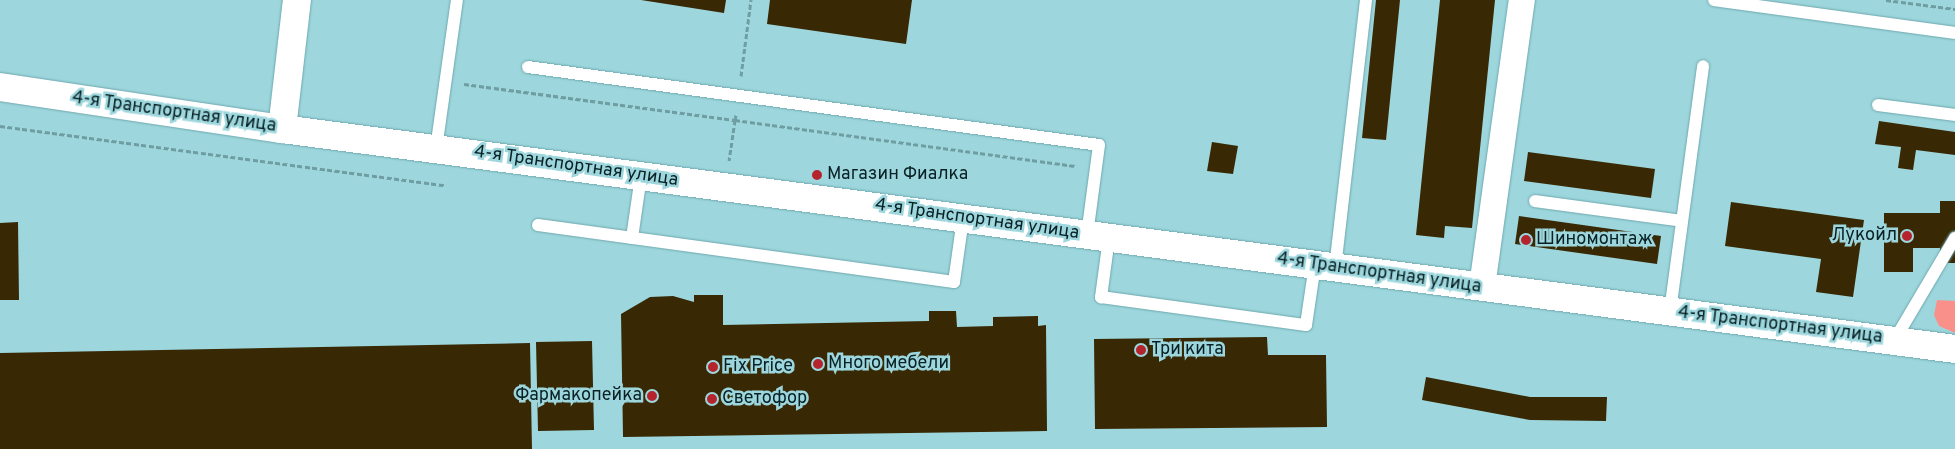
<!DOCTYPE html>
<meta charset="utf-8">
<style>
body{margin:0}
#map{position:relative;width:1955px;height:449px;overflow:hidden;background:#9dd7dd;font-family:Overpass,sans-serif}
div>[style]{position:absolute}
.green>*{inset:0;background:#f9908a}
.building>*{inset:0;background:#382804}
.path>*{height:3px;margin-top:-1.5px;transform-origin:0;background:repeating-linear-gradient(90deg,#6e9da2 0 5px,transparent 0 7.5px)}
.roads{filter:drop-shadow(0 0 1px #6fa8ae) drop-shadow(0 0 1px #6fa8ae)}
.service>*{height:12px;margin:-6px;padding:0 6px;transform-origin:6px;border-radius:6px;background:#fff}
.minor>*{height:26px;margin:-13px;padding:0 13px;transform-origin:13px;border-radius:13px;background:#fff}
.secondary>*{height:28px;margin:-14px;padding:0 14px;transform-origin:14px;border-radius:14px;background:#fff}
.dots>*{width:14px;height:14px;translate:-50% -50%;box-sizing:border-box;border:2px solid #9dd7dd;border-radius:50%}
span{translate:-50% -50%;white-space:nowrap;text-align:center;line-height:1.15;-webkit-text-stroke:5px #9dd7dd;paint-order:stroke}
.street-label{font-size:18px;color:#092124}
.poi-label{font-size:18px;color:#092124}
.left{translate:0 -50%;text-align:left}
.right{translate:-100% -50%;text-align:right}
</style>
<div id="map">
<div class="green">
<i style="clip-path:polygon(1937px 300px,1955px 301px,1955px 333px,1939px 326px,1934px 315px)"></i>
</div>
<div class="building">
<i style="clip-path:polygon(641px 0,726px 0,724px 13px)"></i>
<i style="clip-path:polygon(770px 0,912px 0,906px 44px,767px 24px)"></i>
<i style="clip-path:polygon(1376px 0,1400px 0,1386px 140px,1362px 138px)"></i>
<i style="clip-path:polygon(1440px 0,1495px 0,1472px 228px,1445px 226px,1444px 238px,1416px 235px)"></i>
<i style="clip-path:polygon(1879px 121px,1955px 132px,1955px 155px,1916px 150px,1913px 170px,1898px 168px,1901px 147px,1875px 144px)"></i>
<i style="clip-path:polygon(1212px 142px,1238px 146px,1233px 174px,1207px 171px)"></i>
<i style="clip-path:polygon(1528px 152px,1655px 169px,1651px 198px,1524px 181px)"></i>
<i style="clip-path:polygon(1940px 201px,1955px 201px,1955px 263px,1940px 263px,1940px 248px,1913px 248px,1913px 272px,1884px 272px,1884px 213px,1940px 213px)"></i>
<i style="clip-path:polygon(1731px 202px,1864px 220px,1853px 297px,1816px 292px,1821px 259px,1725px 246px)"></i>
<i style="clip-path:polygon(1519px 216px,1661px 236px,1657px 264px,1515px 244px)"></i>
<i style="clip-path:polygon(18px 222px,19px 300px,0 300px,0 223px)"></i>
<i style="clip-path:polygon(694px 295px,723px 295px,723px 325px,929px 321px,929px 311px,956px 311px,957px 327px,993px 326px,993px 317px,1038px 316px,1038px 326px,1046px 325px,1047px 431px,623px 437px,621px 314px,650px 297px,673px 296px,694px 302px)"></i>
<i style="clip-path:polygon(1267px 337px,1268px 355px,1326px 355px,1327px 427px,1095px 429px,1094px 339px)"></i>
<i style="clip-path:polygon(592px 341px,594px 430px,538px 431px,536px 342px)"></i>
<i style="clip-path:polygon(530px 343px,532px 449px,0 449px,0 353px)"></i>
<i style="clip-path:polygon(1426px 377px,1530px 397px,1607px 397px,1606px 421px,1530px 420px,1422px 400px)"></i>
</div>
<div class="path">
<i style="left:1886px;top:0;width:70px;rotate:7.4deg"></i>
<i style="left:741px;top:76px;width:77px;rotate:-82.5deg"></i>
<i style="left:464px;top:84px;width:273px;rotate:7.6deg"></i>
<i style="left:735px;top:120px;width:41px;rotate:98.3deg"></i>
<i style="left:736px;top:115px;width:5px;rotate:101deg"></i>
<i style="left:735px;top:120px;width:345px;rotate:7.7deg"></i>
<i style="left:0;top:126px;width:448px;rotate:7.6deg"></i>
</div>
<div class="roads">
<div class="service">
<i style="left:1714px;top:0;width:243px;rotate:7.8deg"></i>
<i style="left:528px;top:67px;width:576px;rotate:7.78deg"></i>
<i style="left:1099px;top:145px;width:91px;rotate:97.6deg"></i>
<i style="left:1878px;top:105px;width:78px;rotate:7.4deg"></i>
<i style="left:436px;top:149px;width:150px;rotate:-82deg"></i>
<i style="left:1535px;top:201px;width:148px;rotate:7.7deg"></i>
<i style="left:538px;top:225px;width:420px;rotate:7.8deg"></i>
<i style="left:954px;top:282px;width:64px;rotate:-81.9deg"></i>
<i style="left:632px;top:238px;width:63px;rotate:-81.7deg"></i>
<i style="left:1109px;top:238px;width:60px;rotate:97.7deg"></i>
<i style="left:1101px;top:297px;width:207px;rotate:7.8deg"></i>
<i style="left:1306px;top:325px;width:61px;rotate:-81.5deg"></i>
<i style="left:1335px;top:268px;width:270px;rotate:-83.4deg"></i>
<i style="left:1670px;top:311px;width:247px;rotate:-82.3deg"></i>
<i style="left:1894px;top:341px;width:120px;rotate:-59.4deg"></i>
</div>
<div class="minor">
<i style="left:1482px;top:287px;width:290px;rotate:-82.1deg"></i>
</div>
<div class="secondary">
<i style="left:0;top:87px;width:285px;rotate:8.5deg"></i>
<i style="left:282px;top:129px;width:1687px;rotate:7.49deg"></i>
<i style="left:282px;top:129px;width:130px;rotate:-83.4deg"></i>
</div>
</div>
<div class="dots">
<i style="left:817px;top:175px;background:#b5242c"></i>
<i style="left:1907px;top:236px;background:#b5242c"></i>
<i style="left:1526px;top:240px;background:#b5242c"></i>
<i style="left:1141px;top:350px;background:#b5242c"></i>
<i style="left:818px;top:364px;background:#b5242c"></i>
<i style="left:713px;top:367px;background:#b5242c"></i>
<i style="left:652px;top:396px;background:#b5242c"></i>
<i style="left:712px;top:399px;background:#b5242c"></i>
</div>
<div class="street-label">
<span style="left:174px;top:113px;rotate:8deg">4-я Транспортная улица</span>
<span style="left:576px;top:167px;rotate:8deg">4-я Транспортная улица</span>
<span style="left:977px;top:220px;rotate:8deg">4-я Транспортная улица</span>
<span style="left:1379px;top:274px;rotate:8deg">4-я Транспортная улица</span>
<span style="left:1780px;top:326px;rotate:7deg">4-я Транспортная улица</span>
</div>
<div class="poi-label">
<span class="left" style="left:827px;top:175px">Магазин Фиалка</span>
<span class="right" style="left:1897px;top:236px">Лукойл</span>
<span class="left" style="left:1536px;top:240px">Шиномонтаж</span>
<span class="left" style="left:1151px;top:350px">Три кита</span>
<span class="left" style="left:828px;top:364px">Много мебели</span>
<span class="left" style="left:723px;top:367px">Fix Price</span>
<span class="right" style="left:642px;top:396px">Фармакопейка</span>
<span class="left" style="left:722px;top:399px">Светофор</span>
</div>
</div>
